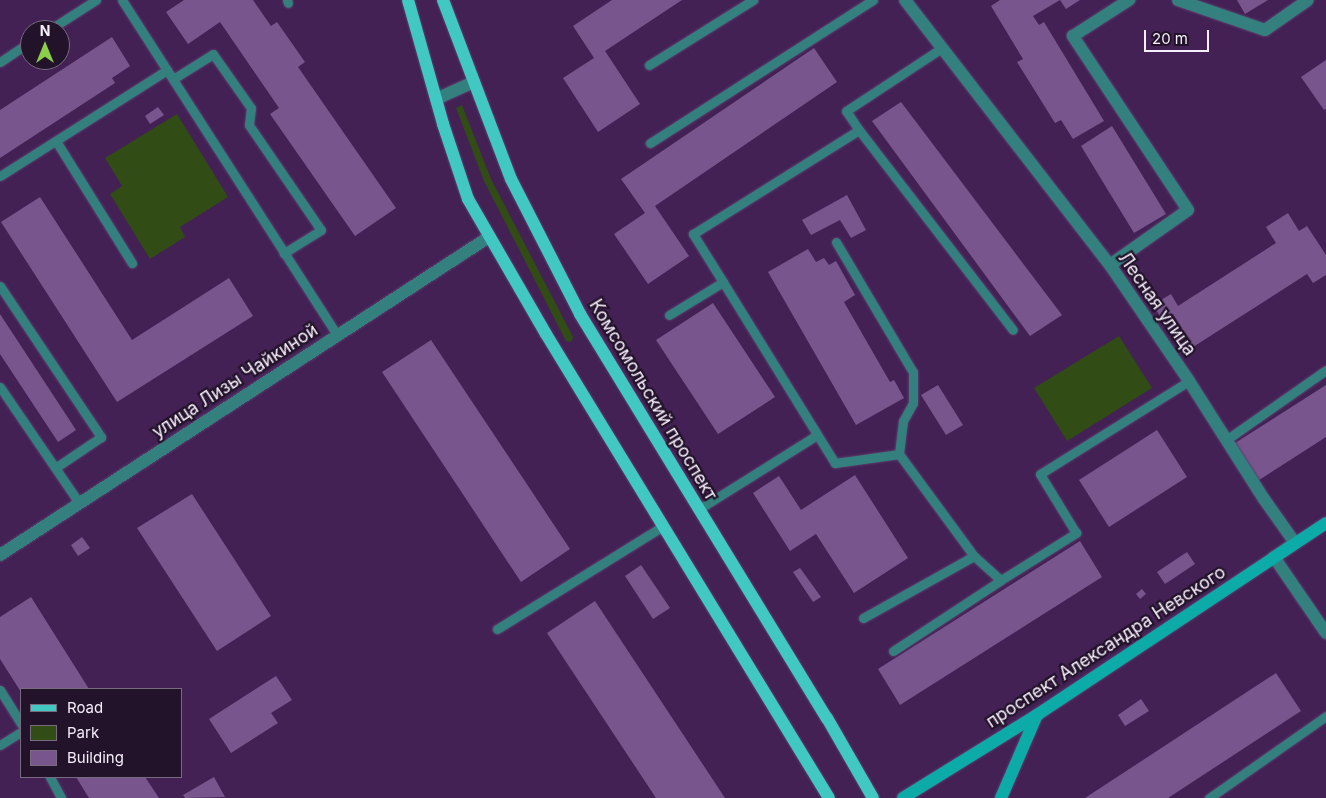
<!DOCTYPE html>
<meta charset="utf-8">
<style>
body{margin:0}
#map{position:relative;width:1326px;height:798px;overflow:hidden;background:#432155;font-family:Inter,sans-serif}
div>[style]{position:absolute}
.green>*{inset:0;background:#314c15}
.building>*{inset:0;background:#79558e}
.roads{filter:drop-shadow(0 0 1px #5c3e6c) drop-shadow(0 0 1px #5c3e6c)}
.service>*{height:9px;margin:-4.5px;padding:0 4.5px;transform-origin:4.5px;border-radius:4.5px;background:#33807e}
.minor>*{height:12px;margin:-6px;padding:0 6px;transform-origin:6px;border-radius:6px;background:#33807e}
.secondary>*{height:12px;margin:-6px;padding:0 6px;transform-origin:6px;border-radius:6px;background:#0caba8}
.primary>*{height:12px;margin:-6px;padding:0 6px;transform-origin:6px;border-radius:6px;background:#41c8c3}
span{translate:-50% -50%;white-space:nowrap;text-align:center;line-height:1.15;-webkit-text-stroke:4.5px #22132a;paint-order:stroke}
.street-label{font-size:18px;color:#f6eefb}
.legend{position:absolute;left:20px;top:688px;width:162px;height:90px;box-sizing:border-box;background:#22132a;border:1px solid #776b7e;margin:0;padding:6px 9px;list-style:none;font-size:15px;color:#f6eefb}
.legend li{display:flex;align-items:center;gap:10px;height:25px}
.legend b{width:25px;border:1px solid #776b7e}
.north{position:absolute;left:20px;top:20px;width:50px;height:50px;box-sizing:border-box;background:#22132a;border:1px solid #776b7e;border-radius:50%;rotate:0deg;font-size:14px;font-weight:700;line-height:20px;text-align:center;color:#f6eefb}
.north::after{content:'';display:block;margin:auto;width:18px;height:22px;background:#8bce47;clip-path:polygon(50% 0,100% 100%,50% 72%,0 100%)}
.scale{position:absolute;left:1144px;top:30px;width:65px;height:22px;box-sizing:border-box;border:2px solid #f6eefb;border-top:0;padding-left:6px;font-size:15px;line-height:18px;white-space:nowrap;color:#f6eefb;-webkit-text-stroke:4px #22132a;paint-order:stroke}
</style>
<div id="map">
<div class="green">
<i style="clip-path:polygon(462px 105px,491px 179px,573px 337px,571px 342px,566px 341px,484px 181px,456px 108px)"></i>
<i style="clip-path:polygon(177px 114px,228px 197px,180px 227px,185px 237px,150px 259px,110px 194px,122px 186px,105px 158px)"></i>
<i style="clip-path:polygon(1119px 336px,1152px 388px,1067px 441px,1034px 388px)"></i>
</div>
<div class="building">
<i style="clip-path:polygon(184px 0,253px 0,271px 26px,277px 22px,305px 62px,298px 67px,396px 208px,355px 236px,270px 114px,279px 108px,220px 22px,188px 44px,166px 12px)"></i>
<i style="clip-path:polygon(612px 0,682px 0,605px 51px,640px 104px,598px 132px,563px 78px,594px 58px,573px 26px)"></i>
<i style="clip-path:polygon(1000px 0,1060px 0,1033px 16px,1039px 25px,1044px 22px,1104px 121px,1073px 139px,1061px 120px,1055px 123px,1017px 62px,1023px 59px,991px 6px)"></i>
<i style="clip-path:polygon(1060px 0,1080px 0,1066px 9px)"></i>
<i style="clip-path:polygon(1237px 0,1268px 0,1245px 14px)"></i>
<i style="clip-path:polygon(112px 37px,130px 66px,112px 78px,115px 83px,0 158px,0 110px)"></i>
<i style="clip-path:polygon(814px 48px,837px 82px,655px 206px,689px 256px,648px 284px,614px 234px,645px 213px,621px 179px)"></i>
<i style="clip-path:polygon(1326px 60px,1326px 109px,1324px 110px,1301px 77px)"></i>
<i style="clip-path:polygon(901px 102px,1062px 315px,1030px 336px,872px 121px)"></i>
<i style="clip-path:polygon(158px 107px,164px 115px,150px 124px,145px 116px)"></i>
<i style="clip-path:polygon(1112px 126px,1166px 214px,1134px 233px,1081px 146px)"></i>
<i style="clip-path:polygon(847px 195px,866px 230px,851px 238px,840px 220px,811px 235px,802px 220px)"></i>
<i style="clip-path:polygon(40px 197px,132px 340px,229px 278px,253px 316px,117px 402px,1px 222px)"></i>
<i style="clip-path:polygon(1288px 213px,1299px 231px,1307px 226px,1326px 255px,1326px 275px,1313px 283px,1307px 274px,1193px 347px,1173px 314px,1163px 321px,1153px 305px,1171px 294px,1178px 306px,1276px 243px,1266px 227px)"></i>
<i style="clip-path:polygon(808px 249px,816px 262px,824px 258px,829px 265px,836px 261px,855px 295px,844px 302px,890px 382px,894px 380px,904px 398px,856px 425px,768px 272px)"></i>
<i style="clip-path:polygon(713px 303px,775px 397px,718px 434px,656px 340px)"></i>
<i style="clip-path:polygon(0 314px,76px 430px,58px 442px,0 354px)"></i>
<i style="clip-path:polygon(431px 340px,570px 549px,521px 582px,382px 372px)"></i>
<i style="clip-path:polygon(938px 385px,963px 425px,946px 435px,921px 395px)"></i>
<i style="clip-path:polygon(1326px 385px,1326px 437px,1259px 480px,1235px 443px)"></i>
<i style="clip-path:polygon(1157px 430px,1187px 477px,1109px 527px,1079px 480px)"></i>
<i style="clip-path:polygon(855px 475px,908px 558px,854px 593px,816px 534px,790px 551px,753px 493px,779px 476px,801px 510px)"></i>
<i style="clip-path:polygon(192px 494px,271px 616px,217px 651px,137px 528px)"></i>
<i style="clip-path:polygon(82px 537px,90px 548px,78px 556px,71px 545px)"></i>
<i style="clip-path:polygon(1080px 541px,1102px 577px,900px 705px,878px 669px)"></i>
<i style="clip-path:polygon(1187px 552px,1195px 564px,1165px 584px,1157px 572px)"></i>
<i style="clip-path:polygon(641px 565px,670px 608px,653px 619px,625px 576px)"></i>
<i style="clip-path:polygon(800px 568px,821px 597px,813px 602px,793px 572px)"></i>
<i style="clip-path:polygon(1142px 589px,1146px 594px,1140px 599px,1136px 594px)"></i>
<i style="clip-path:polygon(31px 597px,89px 689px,21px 689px,21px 692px,0 659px,0 617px)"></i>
<i style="clip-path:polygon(595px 601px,725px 798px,656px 798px,547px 633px)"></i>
<i style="clip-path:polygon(1276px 673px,1301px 711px,1168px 798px,1085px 798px)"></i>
<i style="clip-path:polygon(276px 676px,292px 700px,271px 713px,278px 723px,231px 753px,209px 719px)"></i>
<i style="clip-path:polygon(1141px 699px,1149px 711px,1125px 726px,1118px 715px)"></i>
<i style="clip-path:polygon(76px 777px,145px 777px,159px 798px,89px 798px)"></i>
<i style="clip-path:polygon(214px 777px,225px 797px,185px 798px,183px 795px)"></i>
</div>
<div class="roads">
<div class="service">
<i style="left:122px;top:0;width:398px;rotate:57.3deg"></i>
<i style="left:287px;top:0;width:3px;rotate:72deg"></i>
<i style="left:49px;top:30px;width:56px;rotate:-32.6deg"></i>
<i style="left:0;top:62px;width:36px;rotate:-34deg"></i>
<i style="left:649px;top:65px;width:123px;rotate:-32deg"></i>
<i style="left:173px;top:79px;width:47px;rotate:-32deg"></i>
<i style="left:213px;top:54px;width:66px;rotate:54.9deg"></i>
<i style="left:251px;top:108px;width:17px;rotate:97deg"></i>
<i style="left:249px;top:125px;width:127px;rotate:55.6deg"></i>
<i style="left:321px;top:230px;width:44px;rotate:148.1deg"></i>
<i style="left:859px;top:130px;width:252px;rotate:52.4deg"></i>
<i style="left:56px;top:141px;width:144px;rotate:58.1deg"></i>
<i style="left:650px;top:143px;width:265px;rotate:-32.7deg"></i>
<i style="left:0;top:176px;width:198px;rotate:-32.4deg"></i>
<i style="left:836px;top:242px;width:151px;rotate:59.4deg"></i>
<i style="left:913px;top:372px;width:31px;rotate:90deg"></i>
<i style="left:913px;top:403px;width:21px;rotate:119deg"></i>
<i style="left:903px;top:421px;width:33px;rotate:97deg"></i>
<i style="left:723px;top:282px;width:57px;rotate:-122deg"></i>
<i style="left:693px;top:234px;width:196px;rotate:-32.1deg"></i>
<i style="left:859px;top:130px;width:23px;rotate:-124deg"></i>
<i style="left:846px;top:111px;width:115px;rotate:-33.3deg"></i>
<i style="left:0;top:286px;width:182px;rotate:56.2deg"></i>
<i style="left:101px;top:437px;width:55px;rotate:146deg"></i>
<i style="left:669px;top:315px;width:63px;rotate:-31.4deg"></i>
<i style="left:723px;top:282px;width:213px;rotate:58.3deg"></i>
<i style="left:835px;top:463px;width:65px;rotate:-8deg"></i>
<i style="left:899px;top:454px;width:127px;rotate:53.7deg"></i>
<i style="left:974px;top:556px;width:36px;rotate:42deg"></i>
<i style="left:1001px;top:580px;width:89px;rotate:-32.1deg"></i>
<i style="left:1076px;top:533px;width:69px;rotate:-121.4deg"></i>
<i style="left:1040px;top:474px;width:176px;rotate:-32deg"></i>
<i style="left:0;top:387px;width:140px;rotate:55.7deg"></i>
<i style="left:1226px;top:440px;width:122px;rotate:-35deg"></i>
<i style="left:699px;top:509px;width:139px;rotate:-32.1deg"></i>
<i style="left:863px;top:618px;width:127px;rotate:-29.2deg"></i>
<i style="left:497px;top:629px;width:195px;rotate:-31.8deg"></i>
<i style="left:893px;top:651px;width:129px;rotate:-33.3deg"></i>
<i style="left:0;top:690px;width:40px;rotate:58deg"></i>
<i style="left:0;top:745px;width:25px;rotate:-32deg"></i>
<i style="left:50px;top:777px;width:24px;rotate:62deg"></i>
<i style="left:1209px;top:798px;width:143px;rotate:-35deg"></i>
</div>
<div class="minor">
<i style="left:905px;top:0;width:335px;rotate:52.3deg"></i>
<i style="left:1110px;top:265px;width:140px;rotate:55.7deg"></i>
<i style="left:1189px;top:381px;width:140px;rotate:57.6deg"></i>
<i style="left:1264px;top:499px;width:54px;rotate:54.8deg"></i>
<i style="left:1295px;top:543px;width:25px;rotate:146deg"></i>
<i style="left:1274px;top:557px;width:92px;rotate:55.6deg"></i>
<i style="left:1178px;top:0;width:92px;rotate:19deg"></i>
<i style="left:1265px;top:30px;width:52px;rotate:-34.9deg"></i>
<i style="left:436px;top:99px;width:42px;rotate:-24.1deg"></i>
<i style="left:1110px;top:265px;width:95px;rotate:-35.2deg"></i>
<i style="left:1188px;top:210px;width:209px;rotate:-123.5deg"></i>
<i style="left:1073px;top:36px;width:67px;rotate:-32.7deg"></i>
<i style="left:0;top:555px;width:583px;rotate:-33.04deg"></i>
</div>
<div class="secondary">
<i style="left:903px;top:798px;width:158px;rotate:-31.8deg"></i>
<i style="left:1037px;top:715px;width:347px;rotate:-33.6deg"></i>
<i style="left:1001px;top:798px;width:90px;rotate:-66.6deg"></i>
</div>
<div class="primary">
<i style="left:408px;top:0;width:129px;rotate:74.2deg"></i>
<i style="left:443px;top:124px;width:79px;rotate:71.6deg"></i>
<i style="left:468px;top:199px;width:156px;rotate:60deg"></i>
<i style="left:546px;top:334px;width:543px;rotate:58.62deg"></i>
<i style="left:443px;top:0;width:191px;rotate:69.2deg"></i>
<i style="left:511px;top:179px;width:152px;rotate:62.9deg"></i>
<i style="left:580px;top:314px;width:474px;rotate:58.6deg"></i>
<i style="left:827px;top:718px;width:92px;rotate:60.1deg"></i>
</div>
</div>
<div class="street-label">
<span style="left:1157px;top:304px;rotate:55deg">Лесная улица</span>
<span style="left:235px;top:381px;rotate:-33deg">улица Лизы Чайкиной</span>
<span style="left:653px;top:400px;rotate:59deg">Комсомольский проспект</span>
<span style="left:1106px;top:647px;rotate:-33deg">проспект Александра Невского</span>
</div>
<ul class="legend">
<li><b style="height:6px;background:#41c8c3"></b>Road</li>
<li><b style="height:14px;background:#314c15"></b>Park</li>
<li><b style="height:14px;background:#79558e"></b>Building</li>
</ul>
<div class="north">N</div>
<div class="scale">20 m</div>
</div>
